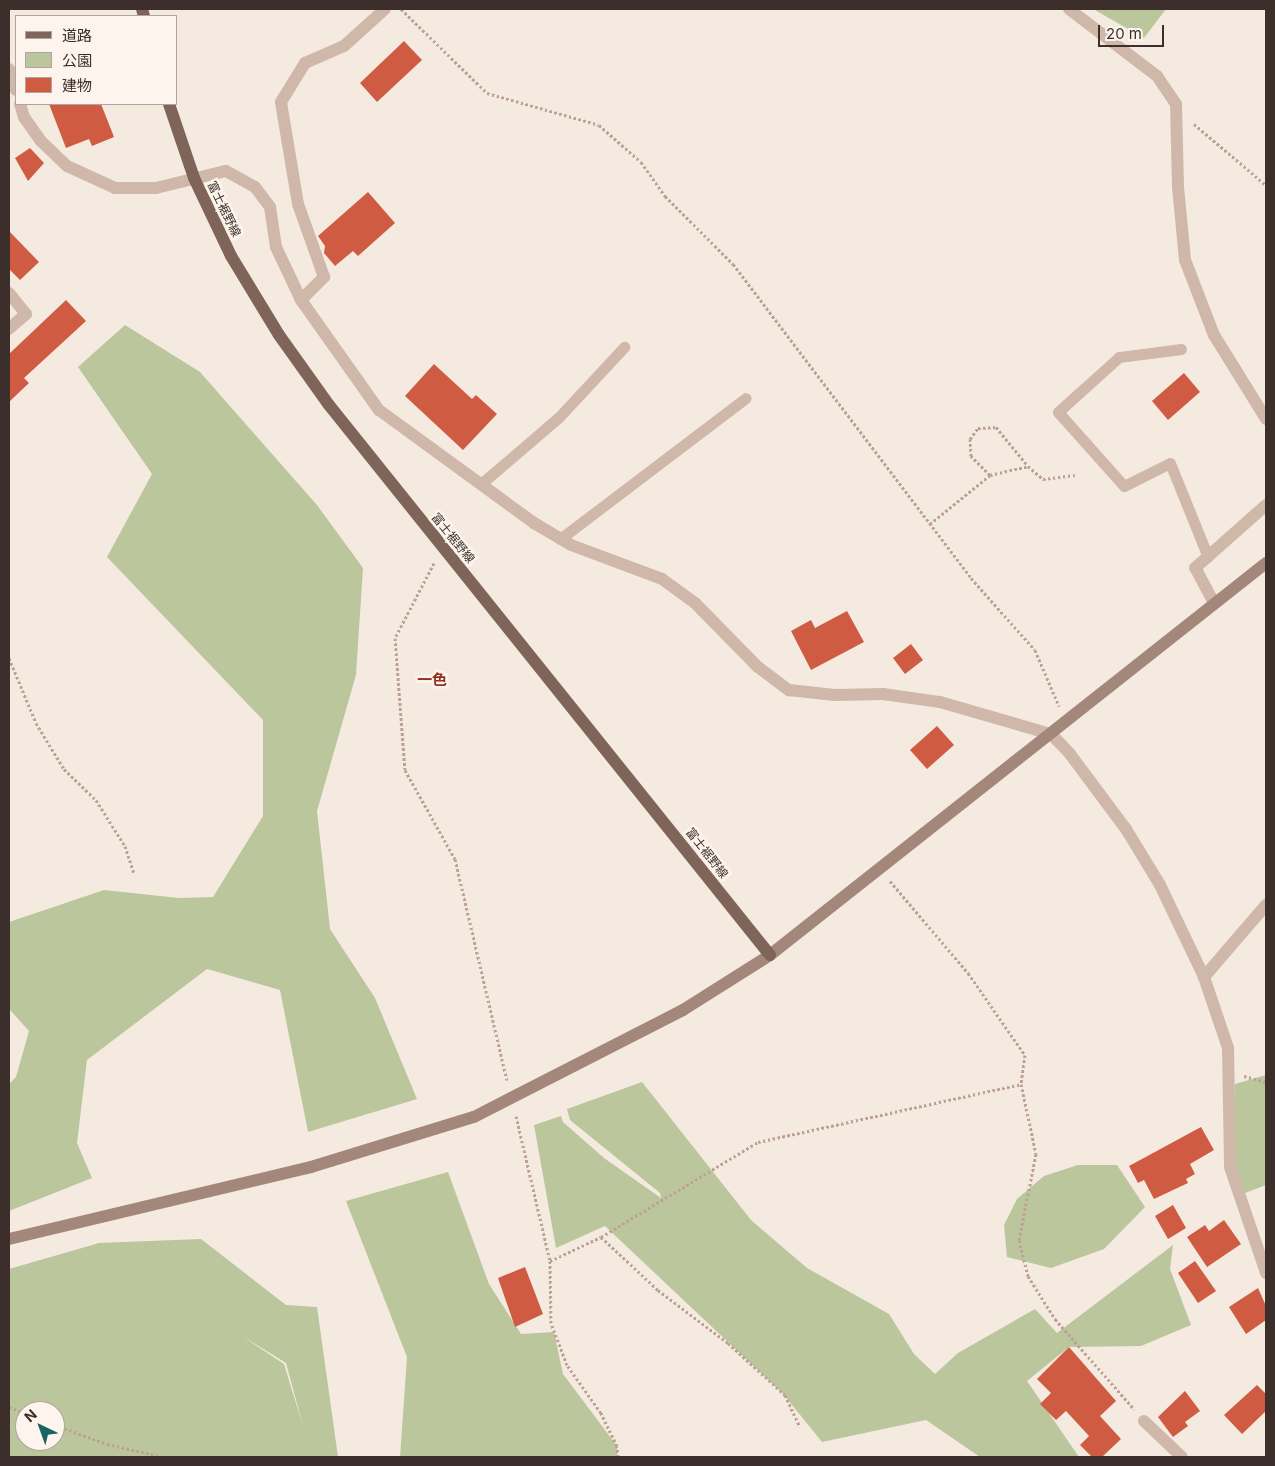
<!DOCTYPE html>
<meta charset="utf-8">
<style>
body{margin:0}
#map{position:relative;width:1275px;height:1466px;overflow:hidden;background:#f5eae0;font-family:Inter,"Noto Sans JP",sans-serif}
div>[style]{position:absolute}
.green>*{inset:0;background:#bbc69d}
.building>*{inset:0;background:#d05b43}
.path>*{height:3px;margin-top:-1.5px;transform-origin:0;background:repeating-linear-gradient(90deg,#bba294 0 2.5px,transparent 0 5px)}
.lane>*{height:11px;margin:-5.5px;padding:0 5.5px;transform-origin:5.5px;border-radius:5.5px;background:#cfb8aa}
.street>*{height:12px;margin:-6px;padding:0 6px;transform-origin:6px;border-radius:6px;background:#cfb8aa}
.secondary>*{height:12px;margin:-6px;padding:0 6px;transform-origin:6px;border-radius:6px;background:#a3877a}
.primary>*{height:12px;margin:-6px;padding:0 6px;transform-origin:6px;border-radius:6px;background:#7f645a}
span{translate:-50% -50%;white-space:nowrap;text-align:center;line-height:1.15;-webkit-text-stroke:5px #fcf4ed;paint-order:stroke}
.street-label{font-size:12px;color:#3c2e2a}
.quarter-label{font-size:15px;color:#93301b;font-weight:700}
.frame{position:absolute;inset:0;border:10px solid #3c2e2a;pointer-events:none}
.legend{position:absolute;left:15px;top:15px;width:162px;height:90px;box-sizing:border-box;background:#fcf4ed;border:1px solid #afa59f;margin:0;padding:6px 9px;list-style:none;font-size:15px;color:#3c2e2a}
.legend li{display:flex;align-items:center;gap:10px;height:25px}
.legend b{width:25px;border:1px solid #afa59f}
.north{position:absolute;left:15px;top:1401px;width:50px;height:50px;box-sizing:border-box;background:#fcf4ed;border:1px solid #afa59f;border-radius:50%;rotate:318deg;font-size:14px;font-weight:700;line-height:20px;text-align:center;color:#3c2e2a}
.north::after{content:'';display:block;margin:auto;width:18px;height:22px;background:#1b6262;clip-path:polygon(50% 0,100% 100%,50% 72%,0 100%)}
.scale{position:absolute;left:1098px;top:25px;width:66px;height:22px;box-sizing:border-box;border:2px solid #3c2e2a;border-top:0;padding-left:6px;font-size:15px;line-height:18px;white-space:nowrap;color:#3c2e2a;-webkit-text-stroke:4px #fcf4ed;paint-order:stroke}
</style>
<div id="map">
<div class="green">
<i style="clip-path:polygon(1093px 9px,1166px 9px,1144px 38px)"></i>
<i style="clip-path:polygon(125px 325px,200px 372px,317px 505px,363px 568px,356px 675px,317px 811px,330px 929px,375px 998px,417px 1099px,308px 1132px,280px 990px,207px 969px,87px 1060px,77px 1143px,92px 1178px,9px 1211px,9px 1084px,16px 1077px,29px 1031px,9px 1009px,9px 922px,104px 890px,179px 898px,213px 897px,263px 816px,263px 720px,107px 557px,152px 474px,78px 367px)"></i>
<i style="clip-path:polygon(1266px 1075px,1266px 1185px,1240px 1195px,1230px 1168px,1235px 1084px)"></i>
<i style="clip-path:polygon(642px 1082px,751px 1220px,807px 1268px,889px 1314px,914px 1354px,935px 1374px,958px 1353px,1035px 1309px,1057px 1333px,1173px 1245px,1170px 1269px,1191px 1325px,1141px 1346px,1069px 1347px,1027px 1381px,1079px 1457px,980px 1457px,926px 1420px,822px 1442px,784px 1395px,605px 1226px,556px 1248px,534px 1125px,561px 1116px,563px 1122px,604px 1158px,661px 1198px,660px 1193px,570px 1120px,567px 1109px)"></i>
<i style="clip-path:polygon(1078px 1165px,1117px 1165px,1145px 1207px,1104px 1249px,1051px 1268px,1007px 1257px,1004px 1225px,1017px 1199px,1044px 1176px)"></i>
<i style="clip-path:polygon(448px 1172px,489px 1284px,521px 1334px,554px 1332px,563px 1374px,617px 1446px,617px 1457px,400px 1457px,407px 1357px,346px 1201px)"></i>
<i style="clip-path:polygon(evenodd,201px 1239px,286px 1305px,317px 1307px,338px 1457px,9px 1457px,9px 1269px,99px 1243px,201px 1239px,242px 1336px,286px 1363px,303px 1426px,284px 1364px,242px 1336px,201px 1239px,25px 1411px,55px 1411px,55px 1441px,25px 1441px,25px 1411px)"></i>
</div>
<div class="building">
<i style="clip-path:polygon(404px 41px,422px 60px,377px 102px,360px 83px)"></i>
<i style="clip-path:polygon(49px 104px,101px 104px,114px 137px,92px 146px,89px 139px,66px 148px)"></i>
<i style="clip-path:polygon(30px 148px,44px 163px,28px 181px,15px 158px)"></i>
<i style="clip-path:polygon(368px 192px,395px 223px,358px 256px,353px 251px,335px 266px,324px 253px,325px 246px,318px 236px)"></i>
<i style="clip-path:polygon(9px 231px,39px 262px,20px 280px,9px 269px)"></i>
<i style="clip-path:polygon(66px 300px,86px 321px,24px 378px,29px 383px,9px 402px,9px 354px)"></i>
<i style="clip-path:polygon(434px 364px,472px 399px,476px 395px,497px 414px,463px 450px,405px 396px)"></i>
<i style="clip-path:polygon(1184px 373px,1200px 392px,1168px 420px,1152px 401px)"></i>
<i style="clip-path:polygon(847px 611px,864px 642px,811px 670px,791px 631px,811px 620px,815px 628px)"></i>
<i style="clip-path:polygon(911px 644px,923px 660px,905px 674px,893px 658px)"></i>
<i style="clip-path:polygon(937px 726px,954px 745px,927px 769px,910px 750px)"></i>
<i style="clip-path:polygon(1201px 1127px,1214px 1150px,1190px 1164px,1195px 1174px,1186px 1179px,1188px 1183px,1154px 1199px,1144px 1180px,1138px 1183px,1129px 1166px)"></i>
<i style="clip-path:polygon(1173px 1205px,1186px 1228px,1168px 1239px,1155px 1216px)"></i>
<i style="clip-path:polygon(1224px 1220px,1241px 1244px,1207px 1267px,1187px 1237px,1205px 1225px,1209px 1231px)"></i>
<i style="clip-path:polygon(1195px 1261px,1216px 1291px,1198px 1303px,1178px 1273px)"></i>
<i style="clip-path:polygon(525px 1267px,543px 1314px,515px 1327px,498px 1278px)"></i>
<i style="clip-path:polygon(1258px 1288px,1266px 1306px,1266px 1320px,1246px 1334px,1229px 1307px)"></i>
<i style="clip-path:polygon(1069px 1347px,1116px 1401px,1100px 1416px,1121px 1439px,1102px 1457px,1092px 1457px,1080px 1445px,1089px 1436px,1066px 1411px,1056px 1420px,1040px 1404px,1051px 1393px,1037px 1379px)"></i>
<i style="clip-path:polygon(1257px 1385px,1266px 1394px,1266px 1411px,1242px 1434px,1224px 1415px)"></i>
<i style="clip-path:polygon(1185px 1391px,1200px 1411px,1185px 1422px,1188px 1426px,1173px 1437px,1158px 1417px)"></i>
</div>
<div class="path">
<i style="left:401px;top:9px;width:120px;rotate:44.3deg"></i>
<i style="left:487px;top:93px;width:116px;rotate:15.9deg"></i>
<i style="left:599px;top:125px;width:56px;rotate:41.4deg"></i>
<i style="left:641px;top:162px;width:42px;rotate:54.8deg"></i>
<i style="left:665px;top:196px;width:96px;rotate:45deg"></i>
<i style="left:733px;top:264px;width:394px;rotate:52.8deg"></i>
<i style="left:971px;top:578px;width:96px;rotate:48.4deg"></i>
<i style="left:1035px;top:650px;width:61px;rotate:66.8deg"></i>
<i style="left:1194px;top:124px;width:94px;rotate:40.3deg"></i>
<i style="left:990px;top:475px;width:27px;rotate:-135deg"></i>
<i style="left:971px;top:456px;width:17px;rotate:-93deg"></i>
<i style="left:970px;top:439px;width:14px;rotate:-54deg"></i>
<i style="left:978px;top:428px;width:18px;rotate:-3deg"></i>
<i style="left:996px;top:427px;width:50px;rotate:50.6deg"></i>
<i style="left:930px;top:524px;width:77px;rotate:-39.2deg"></i>
<i style="left:990px;top:475px;width:39px;rotate:-13deg"></i>
<i style="left:1028px;top:466px;width:20px;rotate:41deg"></i>
<i style="left:1043px;top:479px;width:32px;rotate:-7deg"></i>
<i style="left:434px;top:563px;width:85px;rotate:117.5deg"></i>
<i style="left:395px;top:638px;width:132px;rotate:85.7deg"></i>
<i style="left:405px;top:770px;width:102px;rotate:60.7deg"></i>
<i style="left:455px;top:859px;width:227px;rotate:76.8deg"></i>
<i style="left:9px;top:658px;width:70px;rotate:67.4deg"></i>
<i style="left:36px;top:723px;width:54px;rotate:58.7deg"></i>
<i style="left:64px;top:769px;width:45px;rotate:44.1deg"></i>
<i style="left:96px;top:800px;width:54px;rotate:57.8deg"></i>
<i style="left:125px;top:846px;width:28px;rotate:72deg"></i>
<i style="left:890px;top:881px;width:121px;rotate:49.7deg"></i>
<i style="left:968px;top:973px;width:100px;rotate:55.2deg"></i>
<i style="left:1025px;top:1055px;width:29px;rotate:98deg"></i>
<i style="left:1244px;top:1076px;width:23px;rotate:15deg"></i>
<i style="left:516px;top:1116px;width:149px;rotate:76.8deg"></i>
<i style="left:601px;top:1237px;width:184px;rotate:-31.2deg"></i>
<i style="left:758px;top:1142px;width:269px;rotate:-12.4deg"></i>
<i style="left:1021px;top:1084px;width:72px;rotate:77.9deg"></i>
<i style="left:1036px;top:1154px;width:88px;rotate:101.2deg"></i>
<i style="left:1019px;top:1240px;width:37px;rotate:76deg"></i>
<i style="left:1028px;top:1276px;width:51px;rotate:57.9deg"></i>
<i style="left:1055px;top:1319px;width:120px;rotate:48.7deg"></i>
<i style="left:9px;top:1407px;width:17px;rotate:21deg"></i>
<i style="left:55px;top:1425px;width:55px;rotate:20.1deg"></i>
<i style="left:107px;top:1444px;width:58px;rotate:12.8deg"></i>
<i style="left:618px;top:1457px;width:11px;rotate:-95deg"></i>
<i style="left:617px;top:1446px;width:37px;rotate:-116deg"></i>
<i style="left:601px;top:1413px;width:59px;rotate:-125.3deg"></i>
<i style="left:567px;top:1365px;width:45px;rotate:-110.9deg"></i>
<i style="left:551px;top:1323px;width:62px;rotate:-90.9deg"></i>
<i style="left:550px;top:1261px;width:56px;rotate:-25.2deg"></i>
<i style="left:601px;top:1237px;width:78px;rotate:42.9deg"></i>
<i style="left:658px;top:1290px;width:88px;rotate:37.1deg"></i>
<i style="left:728px;top:1343px;width:77px;rotate:42.4deg"></i>
<i style="left:785px;top:1395px;width:35px;rotate:65deg"></i>
</div>
<div class="lane">
<i style="left:1181px;top:349px;width:63px;rotate:172.6deg"></i>
<i style="left:1119px;top:357px;width:82px;rotate:138deg"></i>
<i style="left:1058px;top:412px;width:99px;rotate:48.3deg"></i>
<i style="left:1124px;top:486px;width:51px;rotate:-26.6deg"></i>
<i style="left:1170px;top:463px;width:101px;rotate:68deg"></i>
<i style="left:482px;top:483px;width:101px;rotate:-40.6deg"></i>
<i style="left:559px;top:417px;width:96px;rotate:-47.1deg"></i>
<i style="left:560px;top:539px;width:233px;rotate:-37.2deg"></i>
</div>
<div class="street">
<i style="left:1069px;top:9px;width:111px;rotate:37.3deg"></i>
<i style="left:1157px;top:76px;width:34px;rotate:56deg"></i>
<i style="left:1176px;top:104px;width:83px;rotate:88.6deg"></i>
<i style="left:1178px;top:187px;width:73px;rotate:84.5deg"></i>
<i style="left:1185px;top:260px;width:80px;rotate:68.9deg"></i>
<i style="left:1214px;top:335px;width:99px;rotate:58.2deg"></i>
<i style="left:9px;top:69px;width:22px;rotate:72deg"></i>
<i style="left:20px;top:104px;width:14px;rotate:73deg"></i>
<i style="left:24px;top:117px;width:29px;rotate:55deg"></i>
<i style="left:41px;top:141px;width:36px;rotate:44deg"></i>
<i style="left:67px;top:166px;width:53px;rotate:24.6deg"></i>
<i style="left:115px;top:188px;width:41px"></i>
<i style="left:156px;top:188px;width:72px;rotate:-13.7deg"></i>
<i style="left:226px;top:171px;width:33px;rotate:29deg"></i>
<i style="left:255px;top:187px;width:25px;rotate:53deg"></i>
<i style="left:270px;top:207px;width:40px;rotate:81.5deg"></i>
<i style="left:276px;top:247px;width:59px;rotate:64.7deg"></i>
<i style="left:301px;top:300px;width:135px;rotate:54.7deg"></i>
<i style="left:379px;top:410px;width:192px;rotate:36.1deg"></i>
<i style="left:534px;top:523px;width:43px;rotate:30.7deg"></i>
<i style="left:571px;top:545px;width:97px;rotate:20.5deg"></i>
<i style="left:662px;top:579px;width:41px;rotate:36deg"></i>
<i style="left:695px;top:603px;width:90px;rotate:45.5deg"></i>
<i style="left:758px;top:667px;width:39px;rotate:37deg"></i>
<i style="left:789px;top:690px;width:46px;rotate:6.2deg"></i>
<i style="left:835px;top:695px;width:48px;rotate:-1.2deg"></i>
<i style="left:883px;top:694px;width:58px;rotate:8deg"></i>
<i style="left:940px;top:702px;width:116px;rotate:16.1deg"></i>
<i style="left:1051px;top:734px;width:28px;rotate:46deg"></i>
<i style="left:1070px;top:754px;width:94px;rotate:53.3deg"></i>
<i style="left:1126px;top:829px;width:66px;rotate:58.7deg"></i>
<i style="left:1160px;top:885px;width:102px;rotate:64.4deg"></i>
<i style="left:1204px;top:977px;width:75px;rotate:71.3deg"></i>
<i style="left:1228px;top:1048px;width:119px;rotate:89deg"></i>
<i style="left:1230px;top:1167px;width:112px;rotate:71.2deg"></i>
<i style="left:9px;top:293px;width:27px;rotate:51deg"></i>
<i style="left:26px;top:314px;width:23px;rotate:139deg"></i>
<i style="left:301px;top:300px;width:33px;rotate:-45deg"></i>
<i style="left:324px;top:277px;width:77px;rotate:-109.6deg"></i>
<i style="left:298px;top:204px;width:103px;rotate:-99.5deg"></i>
<i style="left:281px;top:102px;width:46px;rotate:-58.4deg"></i>
<i style="left:305px;top:63px;width:43px;rotate:-23.6deg"></i>
<i style="left:344px;top:46px;width:55px;rotate:-42.1deg"></i>
<i style="left:1214px;top:603px;width:40px;rotate:-118deg"></i>
<i style="left:1195px;top:568px;width:95px;rotate:-41.6deg"></i>
<i style="left:1204px;top:977px;width:95px;rotate:-49.3deg"></i>
<i style="left:1144px;top:1421px;width:52px;rotate:43.5deg"></i>
</div>
<div class="secondary">
<i style="left:9px;top:1239px;width:310px;rotate:-13.4deg"></i>
<i style="left:311px;top:1167px;width:170px;rotate:-17.1deg"></i>
<i style="left:474px;top:1117px;width:235px;rotate:-27.1deg"></i>
<i style="left:683px;top:1010px;width:103px;rotate:-32.3deg"></i>
<i style="left:770px;top:955px;width:632px;rotate:-38.32deg"></i>
</div>
<div class="primary">
<i style="left:142px;top:9px;width:7px;rotate:74deg"></i>
<i style="left:169px;top:104px;width:78px;rotate:71.3deg"></i>
<i style="left:194px;top:178px;width:86px;rotate:64.6deg"></i>
<i style="left:231px;top:256px;width:92px;rotate:58.7deg"></i>
<i style="left:279px;top:335px;width:86px;rotate:54.5deg"></i>
<i style="left:329px;top:405px;width:705px;rotate:51.28deg"></i>
</div>
<div class="street-label">
<span style="left:224px;top:209px;rotate:64deg">富士裾野線</span>
<span style="left:453px;top:538px;rotate:51deg">富士裾野線</span>
<span style="left:707px;top:853px;rotate:52deg">富士裾野線</span>
</div>
<div class="quarter-label">
<span style="left:432px;top:680px">一色</span>
</div>
<div class="frame"></div>
<ul class="legend">
<li><b style="height:6px;background:#7f645a"></b>道路</li>
<li><b style="height:14px;background:#bbc69d"></b>公園</li>
<li><b style="height:14px;background:#d05b43"></b>建物</li>
</ul>
<div class="north">N</div>
<div class="scale">20 m</div>
</div>
